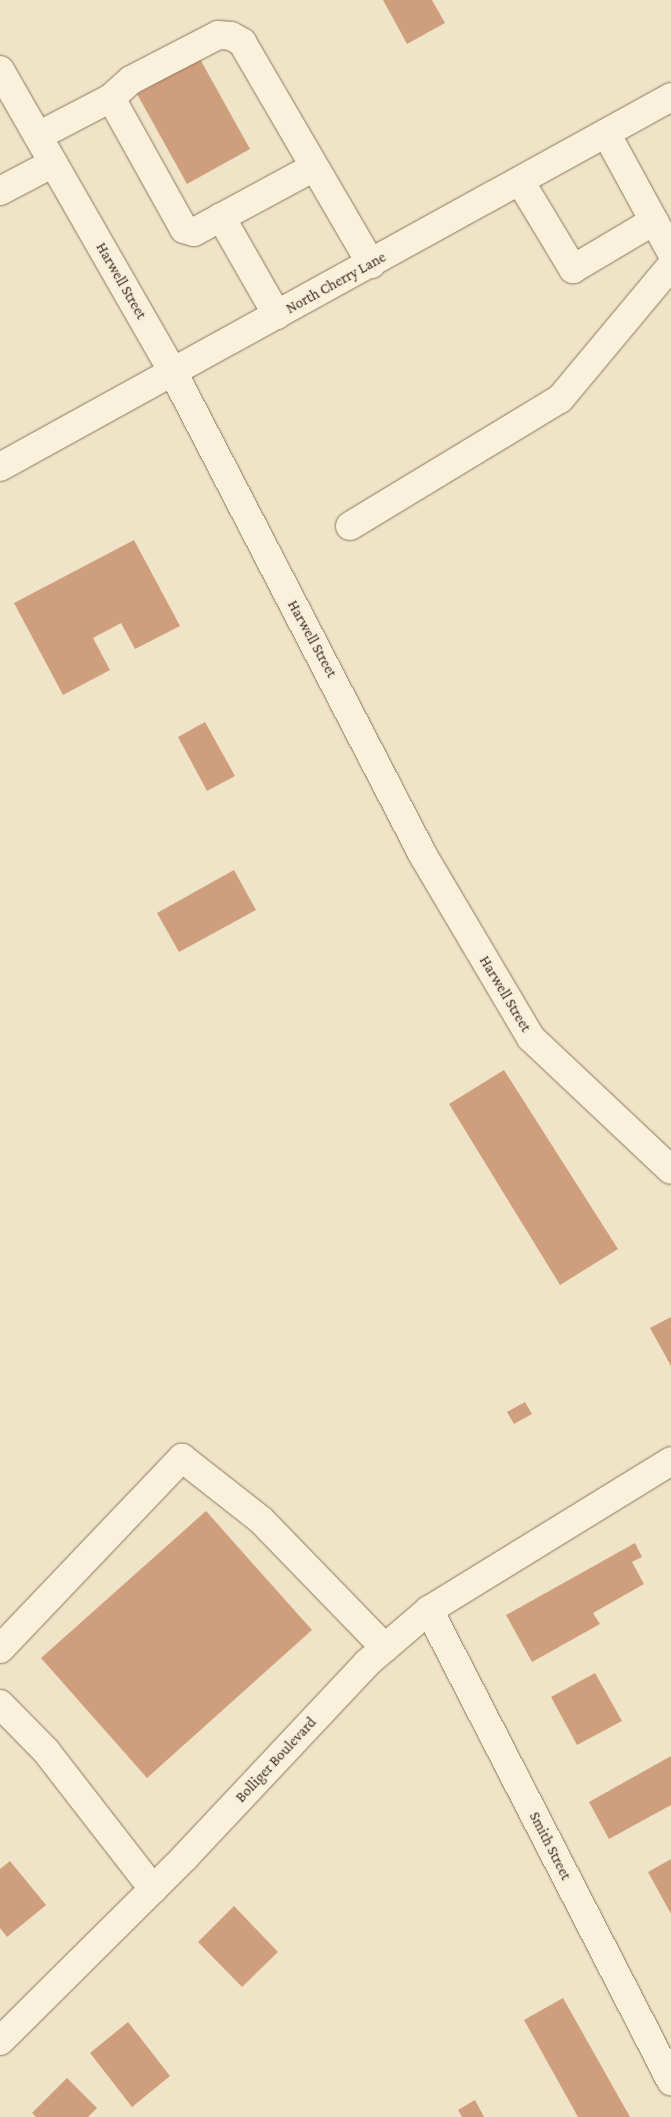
<!DOCTYPE html>
<style>
body{margin:0}
#map{position:relative;width:671px;height:2117px;overflow:hidden;background:#f0e4c8;font-family:"Crimson Pro",serif}
div>[style]{position:absolute}
.building>*{inset:0;background:#cf9f7d}
.roads{filter:drop-shadow(0 0 1px #8d765c) drop-shadow(0 0 1px #8d765c)}
.minor>*{height:28px;margin:-14px;padding:0 14px;transform-origin:14px;border-radius:14px;background:#faf1dc}
span{translate:-50% -50%;white-space:nowrap;text-align:center;line-height:1.15;-webkit-text-stroke:4.5px #f7eed8;paint-order:stroke}
.street-label{font-size:15px;color:#3d2e20}
</style>
<div id="map">
<div class="building">
<i style="clip-path:polygon(383px 0,432px 0,445px 23px,407px 44px)"></i>
<i style="clip-path:polygon(200px 59px,250px 149px,187px 184px,137px 94px)"></i>
<i style="clip-path:polygon(134px 540px,180px 626px,135px 649px,121px 623px,93px 638px,110px 670px,63px 695px,14px 603px)"></i>
<i style="clip-path:polygon(205px 722px,235px 776px,207px 791px,178px 737px)"></i>
<i style="clip-path:polygon(234px 870px,256px 910px,179px 952px,157px 913px)"></i>
<i style="clip-path:polygon(504px 1070px,618px 1249px,560px 1285px,449px 1104px)"></i>
<i style="clip-path:polygon(671px 1317px,671px 1366px,650px 1328px)"></i>
<i style="clip-path:polygon(525px 1402px,532px 1414px,514px 1424px,507px 1412px)"></i>
<i style="clip-path:polygon(206px 1511px,312px 1630px,147px 1778px,41px 1658px)"></i>
<i style="clip-path:polygon(635px 1543px,642px 1557px,632px 1562px,644px 1584px,593px 1613px,600px 1624px,532px 1662px,506px 1615px)"></i>
<i style="clip-path:polygon(595px 1673px,622px 1721px,577px 1745px,551px 1697px)"></i>
<i style="clip-path:polygon(671px 1756px,671px 1805px,609px 1839px,589px 1802px)"></i>
<i style="clip-path:polygon(671px 1859px,671px 1914px,648px 1872px)"></i>
<i style="clip-path:polygon(10px 1861px,46px 1905px,7px 1937px,0 1928px,0 1869px)"></i>
<i style="clip-path:polygon(234px 1906px,278px 1952px,242px 1987px,198px 1942px)"></i>
<i style="clip-path:polygon(563px 1998px,630px 2117px,578px 2117px,524px 2020px)"></i>
<i style="clip-path:polygon(128px 2022px,170px 2076px,132px 2107px,90px 2053px)"></i>
<i style="clip-path:polygon(67px 2078px,97px 2108px,88px 2117px,36px 2117px,32px 2113px)"></i>
<i style="clip-path:polygon(475px 2100px,484px 2117px,462px 2117px,458px 2110px)"></i>
</div>
<div class="roads">
<div class="minor">
<i style="left:0;top:70px;width:348px;rotate:60.2deg"></i>
<i style="left:173px;top:372px;width:546px;rotate:62.64deg"></i>
<i style="left:424px;top:857px;width:210px;rotate:59.4deg"></i>
<i style="left:531px;top:1038px;width:192px;rotate:43.3deg"></i>
<i style="left:111px;top:98px;width:150px;rotate:60.9deg"></i>
<i style="left:184px;top:229px;width:10px;rotate:17deg"></i>
<i style="left:194px;top:232px;width:136px;rotate:-28.4deg"></i>
<i style="left:38px;top:136px;width:82px;rotate:-27.5deg"></i>
<i style="left:111px;top:98px;width:27px;rotate:-42deg"></i>
<i style="left:131px;top:80px;width:98px;rotate:-27.3deg"></i>
<i style="left:218px;top:35px;width:13px;rotate:4deg"></i>
<i style="left:231px;top:36px;width:13px;rotate:29deg"></i>
<i style="left:242px;top:42px;width:257px;rotate:59.8deg"></i>
<i style="left:520px;top:181px;width:103px;rotate:58.9deg"></i>
<i style="left:573px;top:269px;width:94px;rotate:-30.7deg"></i>
<i style="left:654px;top:221px;width:100px;rotate:-118.6deg"></i>
<i style="left:0;top:191px;width:60px;rotate:-27.8deg"></i>
<i style="left:221px;top:217px;width:113px;rotate:60.3deg"></i>
<i style="left:654px;top:221px;width:35px;rotate:61deg"></i>
<i style="left:0;top:467px;width:766px;rotate:-28.87deg"></i>
<i style="left:350px;top:526px;width:245px;rotate:-31.2deg"></i>
<i style="left:560px;top:399px;width:173px;rotate:-50.2deg"></i>
<i style="left:429px;top:1610px;width:530px;rotate:62.81deg"></i>
<i style="left:0;top:1649px;width:264px;rotate:-46.4deg"></i>
<i style="left:182px;top:1458px;width:100px;rotate:38.1deg"></i>
<i style="left:261px;top:1520px;width:178px;rotate:45.9deg"></i>
<i style="left:0;top:1704px;width:66px;rotate:45.6deg"></i>
<i style="left:46px;top:1751px;width:175px;rotate:52.2deg"></i>
<i style="left:0;top:2041px;width:262px;rotate:-44.8deg"></i>
<i style="left:186px;top:1856px;width:265px;rotate:-46.8deg"></i>
<i style="left:367px;top:1663px;width:82px;rotate:-40.5deg"></i>
<i style="left:429px;top:1610px;width:284px;rotate:-31.6deg"></i>
</div>
</div>
<div class="street-label">
<span style="left:121px;top:281px;rotate:60deg">Harwell Street</span>
<span style="left:336px;top:283px;rotate:-29deg">North Cherry Lane</span>
<span style="left:312px;top:639px;rotate:61deg">Harwell Street</span>
<span style="left:505px;top:994px;rotate:59deg">Harwell Street</span>
<span style="left:276px;top:1760px;rotate:-47deg">Bolliger Boulevard</span>
<span style="left:550px;top:1846px;rotate:63deg">Smith Street</span>
</div>
</div>
